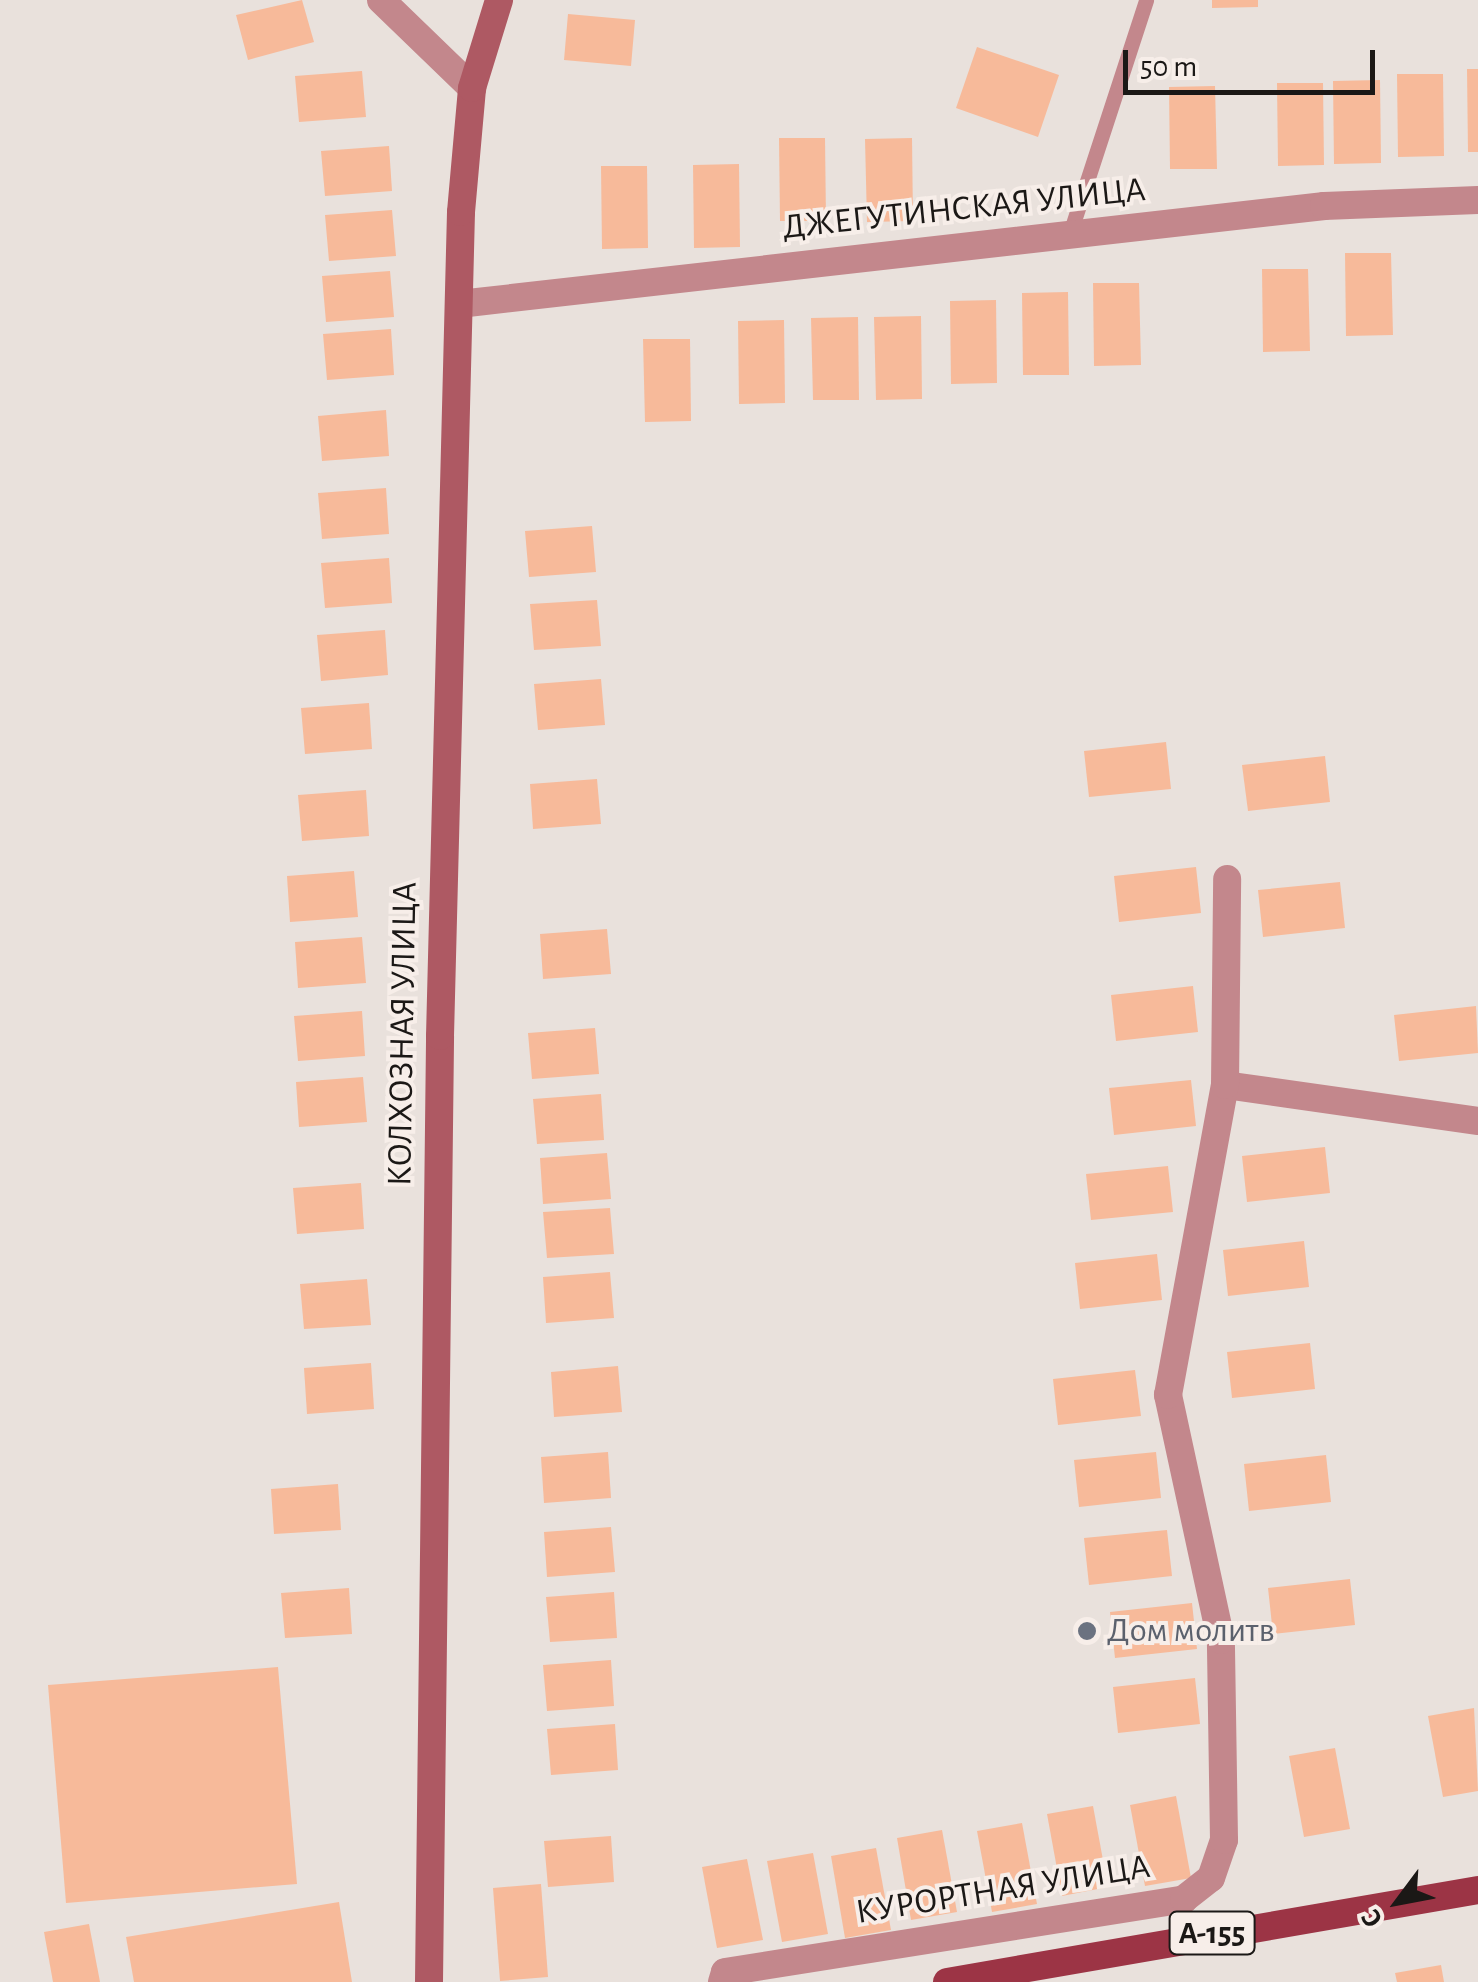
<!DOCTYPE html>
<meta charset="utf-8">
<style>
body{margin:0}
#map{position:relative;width:1478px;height:1982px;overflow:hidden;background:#e9e1dc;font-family:"Alegreya Sans",sans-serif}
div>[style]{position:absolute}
.building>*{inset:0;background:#f7ba9a}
.service>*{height:15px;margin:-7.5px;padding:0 7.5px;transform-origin:7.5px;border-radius:7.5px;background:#c3878c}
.minor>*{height:28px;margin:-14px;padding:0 14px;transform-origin:14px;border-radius:14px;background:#c3878c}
.secondary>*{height:28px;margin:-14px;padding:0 14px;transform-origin:14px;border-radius:14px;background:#ae5963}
.primary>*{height:28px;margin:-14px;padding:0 14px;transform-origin:14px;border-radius:14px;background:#9c3445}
.dots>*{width:28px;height:28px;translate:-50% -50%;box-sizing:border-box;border:5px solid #f7eee9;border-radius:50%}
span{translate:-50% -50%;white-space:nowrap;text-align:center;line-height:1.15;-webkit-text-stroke:8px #f7eee9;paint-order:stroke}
.shield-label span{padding:2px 8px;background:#f7eee9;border:2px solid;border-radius:8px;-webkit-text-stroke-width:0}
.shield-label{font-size:32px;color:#1b1816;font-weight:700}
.street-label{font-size:35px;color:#1b1816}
.worship-label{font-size:35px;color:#5b616d}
.left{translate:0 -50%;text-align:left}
.north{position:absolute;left:1348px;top:1852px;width:100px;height:100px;-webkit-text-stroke:8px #f7eee9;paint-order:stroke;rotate:238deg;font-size:28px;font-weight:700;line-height:40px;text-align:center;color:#1b1816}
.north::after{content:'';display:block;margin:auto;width:35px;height:45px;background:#1b1816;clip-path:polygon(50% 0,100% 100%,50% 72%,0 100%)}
.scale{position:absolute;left:1123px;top:50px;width:252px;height:45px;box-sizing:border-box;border:5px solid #1b1816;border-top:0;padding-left:12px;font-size:30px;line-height:35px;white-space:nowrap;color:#1b1816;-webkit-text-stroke:8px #f7eee9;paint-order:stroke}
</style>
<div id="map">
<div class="building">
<i style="clip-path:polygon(302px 0,314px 42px,248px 60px,236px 15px)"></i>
<i style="clip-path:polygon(1212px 0,1258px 0,1258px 7px,1212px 8px)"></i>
<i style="clip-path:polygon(568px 14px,635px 20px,631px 66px,564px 60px)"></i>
<i style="clip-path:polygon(977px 47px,1059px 75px,1038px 137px,956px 108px)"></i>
<i style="clip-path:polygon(1467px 69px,1478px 69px,1478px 152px,1468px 152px)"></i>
<i style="clip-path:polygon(362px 71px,366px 117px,299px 122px,295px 76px)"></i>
<i style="clip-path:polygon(1397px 74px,1443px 74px,1444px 156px,1398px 157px)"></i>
<i style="clip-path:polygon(1380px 80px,1381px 163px,1334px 164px,1333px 81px)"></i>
<i style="clip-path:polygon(1277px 83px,1323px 83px,1324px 165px,1278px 166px)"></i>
<i style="clip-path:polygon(1215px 86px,1217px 169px,1170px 169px,1169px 87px)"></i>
<i style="clip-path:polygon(779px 138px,825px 138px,826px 221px,780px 221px)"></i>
<i style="clip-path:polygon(912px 138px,913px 221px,867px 222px,865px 139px)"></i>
<i style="clip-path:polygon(389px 146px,392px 191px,325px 196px,321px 151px)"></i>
<i style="clip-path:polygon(739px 164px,740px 247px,694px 248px,693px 165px)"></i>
<i style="clip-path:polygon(601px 166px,647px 166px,648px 248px,602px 249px)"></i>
<i style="clip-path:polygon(392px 210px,396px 256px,329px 261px,325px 215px)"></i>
<i style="clip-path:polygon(1345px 253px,1391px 253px,1393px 335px,1346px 336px)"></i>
<i style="clip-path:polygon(1262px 269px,1308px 269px,1310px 351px,1263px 352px)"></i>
<i style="clip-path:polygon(390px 271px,394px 317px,326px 322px,322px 276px)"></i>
<i style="clip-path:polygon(1093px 283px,1139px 283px,1141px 365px,1094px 366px)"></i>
<i style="clip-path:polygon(1068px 292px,1069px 375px,1023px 375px,1022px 293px)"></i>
<i style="clip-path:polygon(996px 300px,997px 383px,951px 384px,950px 301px)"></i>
<i style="clip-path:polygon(921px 316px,922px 399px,876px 400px,874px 317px)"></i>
<i style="clip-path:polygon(858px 317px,859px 400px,813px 400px,811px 318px)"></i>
<i style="clip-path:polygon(784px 320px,785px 403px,739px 404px,738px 321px)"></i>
<i style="clip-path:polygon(391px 329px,394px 375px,327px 380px,323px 334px)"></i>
<i style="clip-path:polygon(643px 339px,690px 339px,691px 421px,645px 422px)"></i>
<i style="clip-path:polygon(386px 410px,389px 456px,322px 461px,318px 416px)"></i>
<i style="clip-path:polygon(386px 488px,389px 534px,322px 539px,318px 493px)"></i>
<i style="clip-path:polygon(592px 526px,596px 572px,529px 577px,525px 531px)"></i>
<i style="clip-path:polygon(389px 558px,392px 603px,325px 608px,321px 563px)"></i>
<i style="clip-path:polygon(597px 600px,601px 646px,534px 650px,530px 604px)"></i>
<i style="clip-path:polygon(385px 630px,388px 675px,321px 681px,317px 635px)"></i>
<i style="clip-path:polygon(601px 679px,605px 725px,538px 730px,534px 684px)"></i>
<i style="clip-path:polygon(369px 703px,372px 749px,305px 754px,301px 708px)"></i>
<i style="clip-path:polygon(1166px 742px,1171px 789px,1089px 797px,1084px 751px)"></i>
<i style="clip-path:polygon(1325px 756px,1330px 802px,1248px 811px,1242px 765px)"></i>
<i style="clip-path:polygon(597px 779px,601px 824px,533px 829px,530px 784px)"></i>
<i style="clip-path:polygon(366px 790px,369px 836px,302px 841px,298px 795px)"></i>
<i style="clip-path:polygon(1196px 867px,1201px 913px,1119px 922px,1114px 876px)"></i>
<i style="clip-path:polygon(354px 871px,358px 917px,290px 922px,287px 876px)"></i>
<i style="clip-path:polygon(1340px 882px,1345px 928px,1263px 937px,1258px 890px)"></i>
<i style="clip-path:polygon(607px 929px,611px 974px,543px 979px,540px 934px)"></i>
<i style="clip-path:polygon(362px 937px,366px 983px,298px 988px,295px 942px)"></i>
<i style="clip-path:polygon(1193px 986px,1198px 1032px,1116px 1041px,1111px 995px)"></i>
<i style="clip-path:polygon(1476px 1006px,1478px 1053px,1399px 1061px,1394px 1015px)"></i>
<i style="clip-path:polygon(362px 1011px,365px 1056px,298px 1061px,294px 1016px)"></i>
<i style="clip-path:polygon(595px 1028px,599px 1074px,532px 1079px,528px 1033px)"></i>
<i style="clip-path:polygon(363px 1077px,367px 1122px,299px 1127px,296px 1082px)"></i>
<i style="clip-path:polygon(1191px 1080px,1196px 1126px,1114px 1135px,1109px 1088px)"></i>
<i style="clip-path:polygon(601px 1094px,604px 1140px,537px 1144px,533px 1099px)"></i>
<i style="clip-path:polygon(1325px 1147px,1330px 1193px,1247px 1202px,1242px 1156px)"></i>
<i style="clip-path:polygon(607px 1153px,611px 1199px,543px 1204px,540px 1158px)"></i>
<i style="clip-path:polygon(1168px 1166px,1173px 1212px,1091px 1220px,1086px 1174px)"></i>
<i style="clip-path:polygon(361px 1183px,364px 1229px,297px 1234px,293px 1188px)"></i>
<i style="clip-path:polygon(610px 1208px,614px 1254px,547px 1258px,543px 1212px)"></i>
<i style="clip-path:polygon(1304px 1241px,1309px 1287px,1228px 1296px,1223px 1250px)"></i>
<i style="clip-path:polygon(1157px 1254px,1162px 1300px,1080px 1309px,1075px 1263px)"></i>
<i style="clip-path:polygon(610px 1272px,614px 1318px,546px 1323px,543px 1277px)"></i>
<i style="clip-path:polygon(367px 1279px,371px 1325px,304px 1329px,300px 1284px)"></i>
<i style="clip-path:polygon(1310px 1343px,1315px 1389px,1232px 1398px,1227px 1352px)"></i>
<i style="clip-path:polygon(371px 1363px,374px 1409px,307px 1414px,304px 1368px)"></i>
<i style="clip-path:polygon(618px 1366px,622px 1412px,554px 1417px,551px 1372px)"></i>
<i style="clip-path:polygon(1135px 1370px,1141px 1416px,1058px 1425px,1053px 1379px)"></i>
<i style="clip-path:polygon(608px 1452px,611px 1498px,544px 1503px,541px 1457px)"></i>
<i style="clip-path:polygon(1156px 1452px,1161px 1498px,1079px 1507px,1074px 1460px)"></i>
<i style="clip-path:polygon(1326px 1455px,1331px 1502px,1249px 1511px,1244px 1464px)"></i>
<i style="clip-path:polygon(338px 1484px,341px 1530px,274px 1534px,271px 1489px)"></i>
<i style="clip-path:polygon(611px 1527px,615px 1572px,547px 1577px,544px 1532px)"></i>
<i style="clip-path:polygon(1167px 1530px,1172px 1576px,1089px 1585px,1084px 1538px)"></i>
<i style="clip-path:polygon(1350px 1579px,1355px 1625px,1273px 1634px,1268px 1588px)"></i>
<i style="clip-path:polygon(349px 1588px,352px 1634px,285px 1638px,281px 1593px)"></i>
<i style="clip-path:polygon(614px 1592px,617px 1638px,550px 1642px,546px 1597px)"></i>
<i style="clip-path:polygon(1192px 1603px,1197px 1649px,1115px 1658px,1110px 1612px)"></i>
<i style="clip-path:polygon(611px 1660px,614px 1706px,547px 1711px,543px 1665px)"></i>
<i style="clip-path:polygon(278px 1667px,297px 1884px,66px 1903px,48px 1685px)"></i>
<i style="clip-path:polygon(1195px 1678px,1200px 1724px,1118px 1733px,1113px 1687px)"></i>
<i style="clip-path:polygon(1474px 1708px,1478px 1791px,1443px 1797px,1428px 1716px)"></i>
<i style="clip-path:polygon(615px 1724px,618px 1770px,551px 1775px,547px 1729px)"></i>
<i style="clip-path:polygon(1335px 1748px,1350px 1829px,1304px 1837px,1289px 1756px)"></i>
<i style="clip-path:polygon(1176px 1796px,1191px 1878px,1145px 1886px,1130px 1805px)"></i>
<i style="clip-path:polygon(1093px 1806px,1108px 1887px,1062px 1896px,1047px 1814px)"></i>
<i style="clip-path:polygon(1022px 1823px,1037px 1904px,992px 1912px,977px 1831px)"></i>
<i style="clip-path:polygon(942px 1830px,957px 1912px,911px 1920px,897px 1838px)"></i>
<i style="clip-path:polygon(611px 1836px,614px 1882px,548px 1887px,544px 1841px)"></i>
<i style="clip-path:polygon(876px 1848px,891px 1930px,845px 1938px,831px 1856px)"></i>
<i style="clip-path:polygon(813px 1853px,828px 1934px,782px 1942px,767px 1861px)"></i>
<i style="clip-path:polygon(747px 1859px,763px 1940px,717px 1948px,702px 1867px)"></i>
<i style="clip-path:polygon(541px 1884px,548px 1977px,500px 1981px,493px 1888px)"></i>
<i style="clip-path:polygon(339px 1902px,352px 1982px,134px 1982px,126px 1937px)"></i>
<i style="clip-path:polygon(89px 1924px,100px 1982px,53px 1982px,44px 1932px)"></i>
<i style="clip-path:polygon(1441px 1965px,1444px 1982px,1397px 1982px,1395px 1973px)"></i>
</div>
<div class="service">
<i style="left:1069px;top:236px;width:248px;rotate:-71.9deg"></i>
</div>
<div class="minor">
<i style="left:381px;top:0;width:127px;rotate:44deg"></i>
<i style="left:459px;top:304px;width:871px;rotate:-6.46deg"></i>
<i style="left:1324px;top:206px;width:154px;rotate:-2.2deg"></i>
<i style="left:1225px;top:1085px;width:256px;rotate:8.1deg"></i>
<i style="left:722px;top:1982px;width:10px;rotate:-73deg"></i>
<i style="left:725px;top:1972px;width:465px;rotate:-9deg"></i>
<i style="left:1184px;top:1899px;width:34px;rotate:-38deg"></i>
<i style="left:1211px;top:1878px;width:40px;rotate:-71.1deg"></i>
<i style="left:1224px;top:1840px;width:200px;rotate:-90.9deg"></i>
<i style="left:1221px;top:1640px;width:251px;rotate:-102.2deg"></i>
<i style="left:1168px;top:1395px;width:315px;rotate:-79.6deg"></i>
<i style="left:1225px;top:1085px;width:206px;rotate:-89.4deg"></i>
</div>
<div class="secondary">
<i style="left:429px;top:1982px;width:946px;rotate:-89.33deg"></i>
<i style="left:440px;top:1036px;width:824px;rotate:-88.54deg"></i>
<i style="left:461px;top:212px;width:124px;rotate:-84.9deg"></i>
<i style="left:472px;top:88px;width:92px;rotate:-72.9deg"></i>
</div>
<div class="primary">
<i style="left:947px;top:1982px;width:539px;rotate:-9.83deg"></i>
</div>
<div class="dots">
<i style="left:1087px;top:1631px;background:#6b7280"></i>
</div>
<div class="shield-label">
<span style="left:1212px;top:1933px">А-155</span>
</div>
<div class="street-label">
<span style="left:964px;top:209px;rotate:-6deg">ДЖЕГУТИНСКАЯ УЛИЦА</span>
<span style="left:403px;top:1034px;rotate:-89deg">КОЛХОЗНАЯ УЛИЦА</span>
<span style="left:1003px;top:1890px;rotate:-9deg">КУРОРТНАЯ УЛИЦА</span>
</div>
<div class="worship-label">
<span class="left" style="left:1107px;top:1631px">Дом молитв</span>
</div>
<div class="north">С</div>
<div class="scale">50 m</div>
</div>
